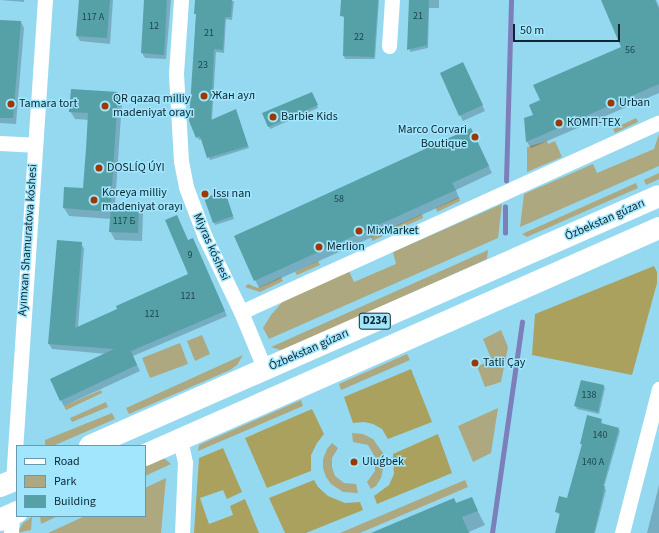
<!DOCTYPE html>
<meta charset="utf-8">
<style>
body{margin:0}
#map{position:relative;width:659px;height:533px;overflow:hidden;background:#95d9f1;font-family:"Source Sans 3",sans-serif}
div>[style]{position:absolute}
.green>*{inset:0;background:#ada87f}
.forest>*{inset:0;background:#aaa15e}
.shadow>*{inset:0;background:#0003}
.stream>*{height:4.5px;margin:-2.25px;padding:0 2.25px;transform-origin:2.25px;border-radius:2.25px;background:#7d7fba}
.building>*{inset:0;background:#56a1a7}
.minor>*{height:15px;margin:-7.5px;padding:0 7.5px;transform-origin:7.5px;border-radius:7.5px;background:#fff}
.primary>*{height:22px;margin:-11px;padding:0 11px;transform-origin:11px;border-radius:11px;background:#fff}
.dots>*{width:11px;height:11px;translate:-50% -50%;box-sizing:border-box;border:2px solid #a2e6fe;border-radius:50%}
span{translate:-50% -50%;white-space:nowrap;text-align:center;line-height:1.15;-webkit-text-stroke:3px #a2e6fe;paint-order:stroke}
.number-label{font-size:10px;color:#1e464e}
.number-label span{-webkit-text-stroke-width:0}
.shield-label span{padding:1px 3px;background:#a2e6fe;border:1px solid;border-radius:3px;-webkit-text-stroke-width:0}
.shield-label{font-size:11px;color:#0b2730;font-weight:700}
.poi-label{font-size:12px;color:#0b2730}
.left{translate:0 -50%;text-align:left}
.right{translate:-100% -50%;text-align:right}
.street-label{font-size:12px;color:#0b2730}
.legend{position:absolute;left:16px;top:445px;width:130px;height:72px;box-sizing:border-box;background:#a2e6fe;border:1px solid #669aac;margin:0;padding:5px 7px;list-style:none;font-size:12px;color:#0b2730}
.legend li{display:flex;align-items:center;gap:8px;height:20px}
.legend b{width:20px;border:1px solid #669aac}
.scale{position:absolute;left:513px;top:24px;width:107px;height:18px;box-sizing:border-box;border:2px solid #0b2730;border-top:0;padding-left:5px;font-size:12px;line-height:14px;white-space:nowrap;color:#0b2730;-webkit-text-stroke:3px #a2e6fe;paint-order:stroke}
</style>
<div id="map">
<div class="green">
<i style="clip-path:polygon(636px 118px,638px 122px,615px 133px,613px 129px)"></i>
<i style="clip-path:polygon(659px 134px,659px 166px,520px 227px,524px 194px,593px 164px,597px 173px,654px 149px)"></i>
<i style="clip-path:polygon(547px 141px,548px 144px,555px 141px,562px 157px,527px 172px,527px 147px)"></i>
<i style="clip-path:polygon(659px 173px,659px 179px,646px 185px,644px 180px)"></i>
<i style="clip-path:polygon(636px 183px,638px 188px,527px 237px,522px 234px)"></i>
<i style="clip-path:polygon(459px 197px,460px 201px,437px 212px,436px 208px)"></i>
<i style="clip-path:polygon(502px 204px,498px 238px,269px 339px,263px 328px,271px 315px,284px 300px,349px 271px,354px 282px,396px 264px,393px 252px)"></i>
<i style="clip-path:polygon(422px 214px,423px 218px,372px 241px,371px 237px)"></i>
<i style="clip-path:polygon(488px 250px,487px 259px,289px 348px,280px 350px,271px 347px)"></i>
<i style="clip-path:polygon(318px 261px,320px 265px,297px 275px,295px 272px)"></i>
<i style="clip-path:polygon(281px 277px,283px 281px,260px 292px,245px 287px,248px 284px,258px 288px)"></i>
<i style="clip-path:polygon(501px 330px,508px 347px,501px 382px,485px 387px,477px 366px,492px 361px,483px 339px)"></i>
<i style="clip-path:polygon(202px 335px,210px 354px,195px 361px,187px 341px)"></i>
<i style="clip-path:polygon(180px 343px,188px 364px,150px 378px,142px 358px)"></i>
<i style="clip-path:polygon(407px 354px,410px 360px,341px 390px,339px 384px)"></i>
<i style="clip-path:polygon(243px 355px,237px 365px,230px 370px,129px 414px,126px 408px)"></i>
<i style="clip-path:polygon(101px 390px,102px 393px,66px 410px,64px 406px)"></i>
<i style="clip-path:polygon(301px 400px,303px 406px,198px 451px,199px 445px)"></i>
<i style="clip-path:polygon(106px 402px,108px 407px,72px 422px,70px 418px)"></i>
<i style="clip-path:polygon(498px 408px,491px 453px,473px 462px,458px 426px)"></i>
<i style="clip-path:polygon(112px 413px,115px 419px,53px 446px,45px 446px,45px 440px)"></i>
<i style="clip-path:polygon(352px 433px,363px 434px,373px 439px,383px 453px,384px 464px,381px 478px,376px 486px,371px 489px,367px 482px,375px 471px,375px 457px,368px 445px,353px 442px)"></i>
<i style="clip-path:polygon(332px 443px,338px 448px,332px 458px,332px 467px,335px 476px,344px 483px,356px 484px,358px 493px,343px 492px,331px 484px,326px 477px,323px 468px,323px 459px,327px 449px)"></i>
<i style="clip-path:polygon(159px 459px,165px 459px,171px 464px,145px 476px,145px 465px)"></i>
<i style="clip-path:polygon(166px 478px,161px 533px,48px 533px,85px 516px,145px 516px,145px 488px)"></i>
<i style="clip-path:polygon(465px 480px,468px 487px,360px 533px,340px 533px)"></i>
<i style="clip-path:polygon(40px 516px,58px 516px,41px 524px)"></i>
<i style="clip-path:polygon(32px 517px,31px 530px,17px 533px,23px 523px)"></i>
</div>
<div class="forest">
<i style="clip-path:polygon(654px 266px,657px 272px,657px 283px,632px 375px,532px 355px,535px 314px)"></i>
<i style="clip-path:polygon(411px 369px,432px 422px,388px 439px,382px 429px,373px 424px,364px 422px,353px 423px,344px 397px)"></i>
<i style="clip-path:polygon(312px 409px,324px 434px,317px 443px,311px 455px,311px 471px,267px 488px,245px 438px)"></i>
<i style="clip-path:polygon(438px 434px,452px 473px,377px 504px,374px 496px,389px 485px,394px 474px,393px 454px)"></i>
<i style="clip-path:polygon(223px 448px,242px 492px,227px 499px,223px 490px,200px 498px,209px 524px,233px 515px,230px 506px,245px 499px,259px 533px,194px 533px,199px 458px)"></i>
<i style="clip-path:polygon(314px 480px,318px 487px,328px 496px,345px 503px,360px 502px,363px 510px,306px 533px,285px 533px,269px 498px)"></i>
</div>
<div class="shadow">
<i style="clip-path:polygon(0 0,24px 0,24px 2px)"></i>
<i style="clip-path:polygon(80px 0,113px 0,110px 44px,80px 41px,77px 36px)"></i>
<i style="clip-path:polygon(145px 0,171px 0,166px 59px,145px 58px,142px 53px)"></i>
<i style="clip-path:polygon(197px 0,234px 1px,232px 20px,226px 19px,224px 53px,216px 52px,212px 120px,237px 113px,249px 148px,210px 160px,202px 139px,199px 140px,190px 121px)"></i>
<i style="clip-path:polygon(342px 0,379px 0,375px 59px,345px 59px,344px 56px,345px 18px,341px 16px)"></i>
<i style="clip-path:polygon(410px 0,439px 0,439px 8px,429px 8px,428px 48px,410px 52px)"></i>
<i style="clip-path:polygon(603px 0,656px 0,659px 7px,659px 93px,531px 148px,527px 142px,542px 101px,622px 47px)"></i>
<i style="clip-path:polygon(0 21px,21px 22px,24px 28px,16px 124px,0 123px)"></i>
<i style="clip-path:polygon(466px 69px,485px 111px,463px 121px,460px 115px)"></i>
<i style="clip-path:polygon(118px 93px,122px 101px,115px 205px,139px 206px,143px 214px,142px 241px,115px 240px,110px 231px,111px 219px,69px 216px,64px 208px,84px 189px,89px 120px,75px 119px,70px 111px)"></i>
<i style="clip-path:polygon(313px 95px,318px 108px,270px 129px,269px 126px)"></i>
<i style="clip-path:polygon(475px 136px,492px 173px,456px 190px,459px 198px,259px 288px,235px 236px)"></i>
<i style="clip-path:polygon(226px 195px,234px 219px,215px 225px,206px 199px)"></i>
<i style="clip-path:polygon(81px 243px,84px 249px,78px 328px,189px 275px,196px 245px,227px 316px,133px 356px,140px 371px,64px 406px,61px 401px,107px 354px,52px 349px,49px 344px)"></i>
<i style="clip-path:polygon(604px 386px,605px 388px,599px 414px,577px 409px,576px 406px)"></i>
<i style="clip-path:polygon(601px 420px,602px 425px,618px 429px,620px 431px,604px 487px,606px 490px,595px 533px,556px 533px,560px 515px,556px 512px,568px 499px,583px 446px,581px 444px)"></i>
<i style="clip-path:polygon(659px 485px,659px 533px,647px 533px)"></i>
<i style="clip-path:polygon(471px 498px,485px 525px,469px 532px,470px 533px,373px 533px,454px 499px,457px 504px)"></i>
</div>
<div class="stream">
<i style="left:506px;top:181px;width:181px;rotate:-88.4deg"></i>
<i style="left:505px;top:233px;width:26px;rotate:-90deg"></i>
<i style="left:492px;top:533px;width:213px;rotate:-81.9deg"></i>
</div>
<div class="building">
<i style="clip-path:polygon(79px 0,110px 0,107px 38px,76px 36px)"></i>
<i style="clip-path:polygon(144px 0,167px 0,164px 55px,141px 53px)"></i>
<i style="clip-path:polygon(195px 0,232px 0,231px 17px,225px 17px,223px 50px,214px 49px,211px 120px,236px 109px,248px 146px,207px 158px,200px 136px,196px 138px,189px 121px,196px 14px,194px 14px)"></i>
<i style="clip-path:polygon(341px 0,378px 0,374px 57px,343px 56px,344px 16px,340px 16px)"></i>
<i style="clip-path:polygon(409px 0,429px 0,427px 45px,407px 50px)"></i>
<i style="clip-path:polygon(601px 0,655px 0,659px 9px,659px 84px,526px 142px,524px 118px,533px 115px,529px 105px,540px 100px,533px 85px,621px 47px)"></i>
<i style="clip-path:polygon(0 20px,21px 21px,13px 118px,0 118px)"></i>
<i style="clip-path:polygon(463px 62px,483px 105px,459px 116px,440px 73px)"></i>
<i style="clip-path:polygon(71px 89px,118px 92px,111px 203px,139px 205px,138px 233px,109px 232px,111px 206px,110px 212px,63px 208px,64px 187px,83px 188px,86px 149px,88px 113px,69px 112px)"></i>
<i style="clip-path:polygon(312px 92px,318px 105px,268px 127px,262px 113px)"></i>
<i style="clip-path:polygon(471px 128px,489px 166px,452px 183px,456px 190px,254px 281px,234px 236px)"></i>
<i style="clip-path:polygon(225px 191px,233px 216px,213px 223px,204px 198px)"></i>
<i style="clip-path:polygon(177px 215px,188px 240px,193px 238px,225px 311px,131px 351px,137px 365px,60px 401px,50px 379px,114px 349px,48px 344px,57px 240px,82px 242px,75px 328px,117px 309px,116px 306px,188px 274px,165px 220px)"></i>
<i style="clip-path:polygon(581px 380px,604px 385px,598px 412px,574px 406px)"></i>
<i style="clip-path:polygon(587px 415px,602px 419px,601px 423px,619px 428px,603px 486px,605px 486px,594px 533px,555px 533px,560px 513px,555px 512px,559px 496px,567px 498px,582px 444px,580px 444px)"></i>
<i style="clip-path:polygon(472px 497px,478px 511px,462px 517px,469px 533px,371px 533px,454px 498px,456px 503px)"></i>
</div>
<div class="minor">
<i style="left:181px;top:0;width:74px;rotate:93.9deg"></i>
<i style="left:176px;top:74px;width:87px;rotate:86.7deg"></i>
<i style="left:181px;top:161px;width:26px;rotate:79deg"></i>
<i style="left:186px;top:187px;width:53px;rotate:69.2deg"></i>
<i style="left:205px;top:237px;width:83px;rotate:64.4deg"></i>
<i style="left:241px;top:312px;width:63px;rotate:67.5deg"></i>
<i style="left:389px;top:46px;width:46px;rotate:-86.3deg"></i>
<i style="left:0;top:143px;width:34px;rotate:3deg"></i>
<i style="left:241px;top:312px;width:459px;rotate:-24.4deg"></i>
<i style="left:180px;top:439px;width:24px;rotate:78deg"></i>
<i style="left:185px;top:462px;width:71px;rotate:92.4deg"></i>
<i style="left:13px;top:481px;width:482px;rotate:-86.2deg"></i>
<i style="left:11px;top:533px;width:19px;rotate:-87deg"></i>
<i style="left:622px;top:533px;width:149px;rotate:-75.6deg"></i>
</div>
<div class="primary">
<i style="left:90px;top:446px;width:621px;rotate:-23.72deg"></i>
<i style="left:145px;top:455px;width:562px;rotate:-23.83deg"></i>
<i style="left:0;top:486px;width:18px;rotate:-22deg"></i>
<i style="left:0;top:520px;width:19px;rotate:-25deg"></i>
</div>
<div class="dots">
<i style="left:204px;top:96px;background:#9c3801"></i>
<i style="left:611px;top:103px;background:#9c3801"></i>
<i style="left:11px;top:104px;background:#9c3801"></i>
<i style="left:105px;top:106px;background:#9c3801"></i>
<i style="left:273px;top:117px;background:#9c3801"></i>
<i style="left:559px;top:123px;background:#9c3801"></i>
<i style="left:475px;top:137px;background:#9c3801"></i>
<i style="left:99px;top:168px;background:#9c3801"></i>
<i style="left:205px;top:194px;background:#9c3801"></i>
<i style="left:94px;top:200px;background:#9c3801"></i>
<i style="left:359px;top:231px;background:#9c3801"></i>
<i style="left:319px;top:247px;background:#9c3801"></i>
<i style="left:475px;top:363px;background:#9c3801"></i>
<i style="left:354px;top:462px;background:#9c3801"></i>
</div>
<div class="number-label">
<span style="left:418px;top:17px">21</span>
<span style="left:93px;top:18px">117 А</span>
<span style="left:154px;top:27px">12</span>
<span style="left:209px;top:34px">21</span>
<span style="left:359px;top:38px">22</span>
<span style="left:630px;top:51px">56</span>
<span style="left:203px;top:66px">23</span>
<span style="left:339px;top:200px">58</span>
<span style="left:124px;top:222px">117 Б</span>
<span style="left:190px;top:256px">9</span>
<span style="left:188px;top:297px">121</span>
<span style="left:152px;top:315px">121</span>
<span style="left:589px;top:396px">138</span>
<span style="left:600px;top:436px">140</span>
<span style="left:593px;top:463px">140 А</span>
</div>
<div class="shield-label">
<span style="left:375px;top:321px">D234</span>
</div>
<div class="poi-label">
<span class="left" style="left:212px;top:96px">Жан аул</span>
<span class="left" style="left:113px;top:106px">QR qazaq milliy<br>madeniyat orayı</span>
<span class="left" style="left:619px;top:103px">Urban</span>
<span class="left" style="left:19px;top:104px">Tamara tort</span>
<span class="left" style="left:281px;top:117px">Barbie Kids</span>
<span class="left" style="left:567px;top:123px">КОМП-ТЕХ</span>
<span class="right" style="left:467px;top:137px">Marco Corvari<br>Boutique</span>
<span class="left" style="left:107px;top:168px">DOSLÍQ ÚYI</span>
<span class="left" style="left:102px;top:200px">Koreya milliy<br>madeniyat orayı</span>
<span class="left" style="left:213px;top:194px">Issı nan</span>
<span class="left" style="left:367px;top:231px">MixMarket</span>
<span class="left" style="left:327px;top:247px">Merlion</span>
<span class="left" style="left:483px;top:363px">Tatli Çay</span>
<span class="left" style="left:362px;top:462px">Uluǵbek</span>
</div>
<div class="street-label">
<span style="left:605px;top:220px;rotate:-24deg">Ózbekstan gúzarı</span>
<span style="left:28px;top:240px;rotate:-86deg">Ayımxan Shamuratova kóshesi</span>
<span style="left:211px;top:247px;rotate:66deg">Miyras kóshesi</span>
<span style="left:309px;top:350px;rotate:-24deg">Ózbekstan gúzarı</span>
</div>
<ul class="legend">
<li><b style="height:5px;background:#fff"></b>Road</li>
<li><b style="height:11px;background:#ada87f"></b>Park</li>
<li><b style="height:11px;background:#56a1a7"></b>Building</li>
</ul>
<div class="scale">50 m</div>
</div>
